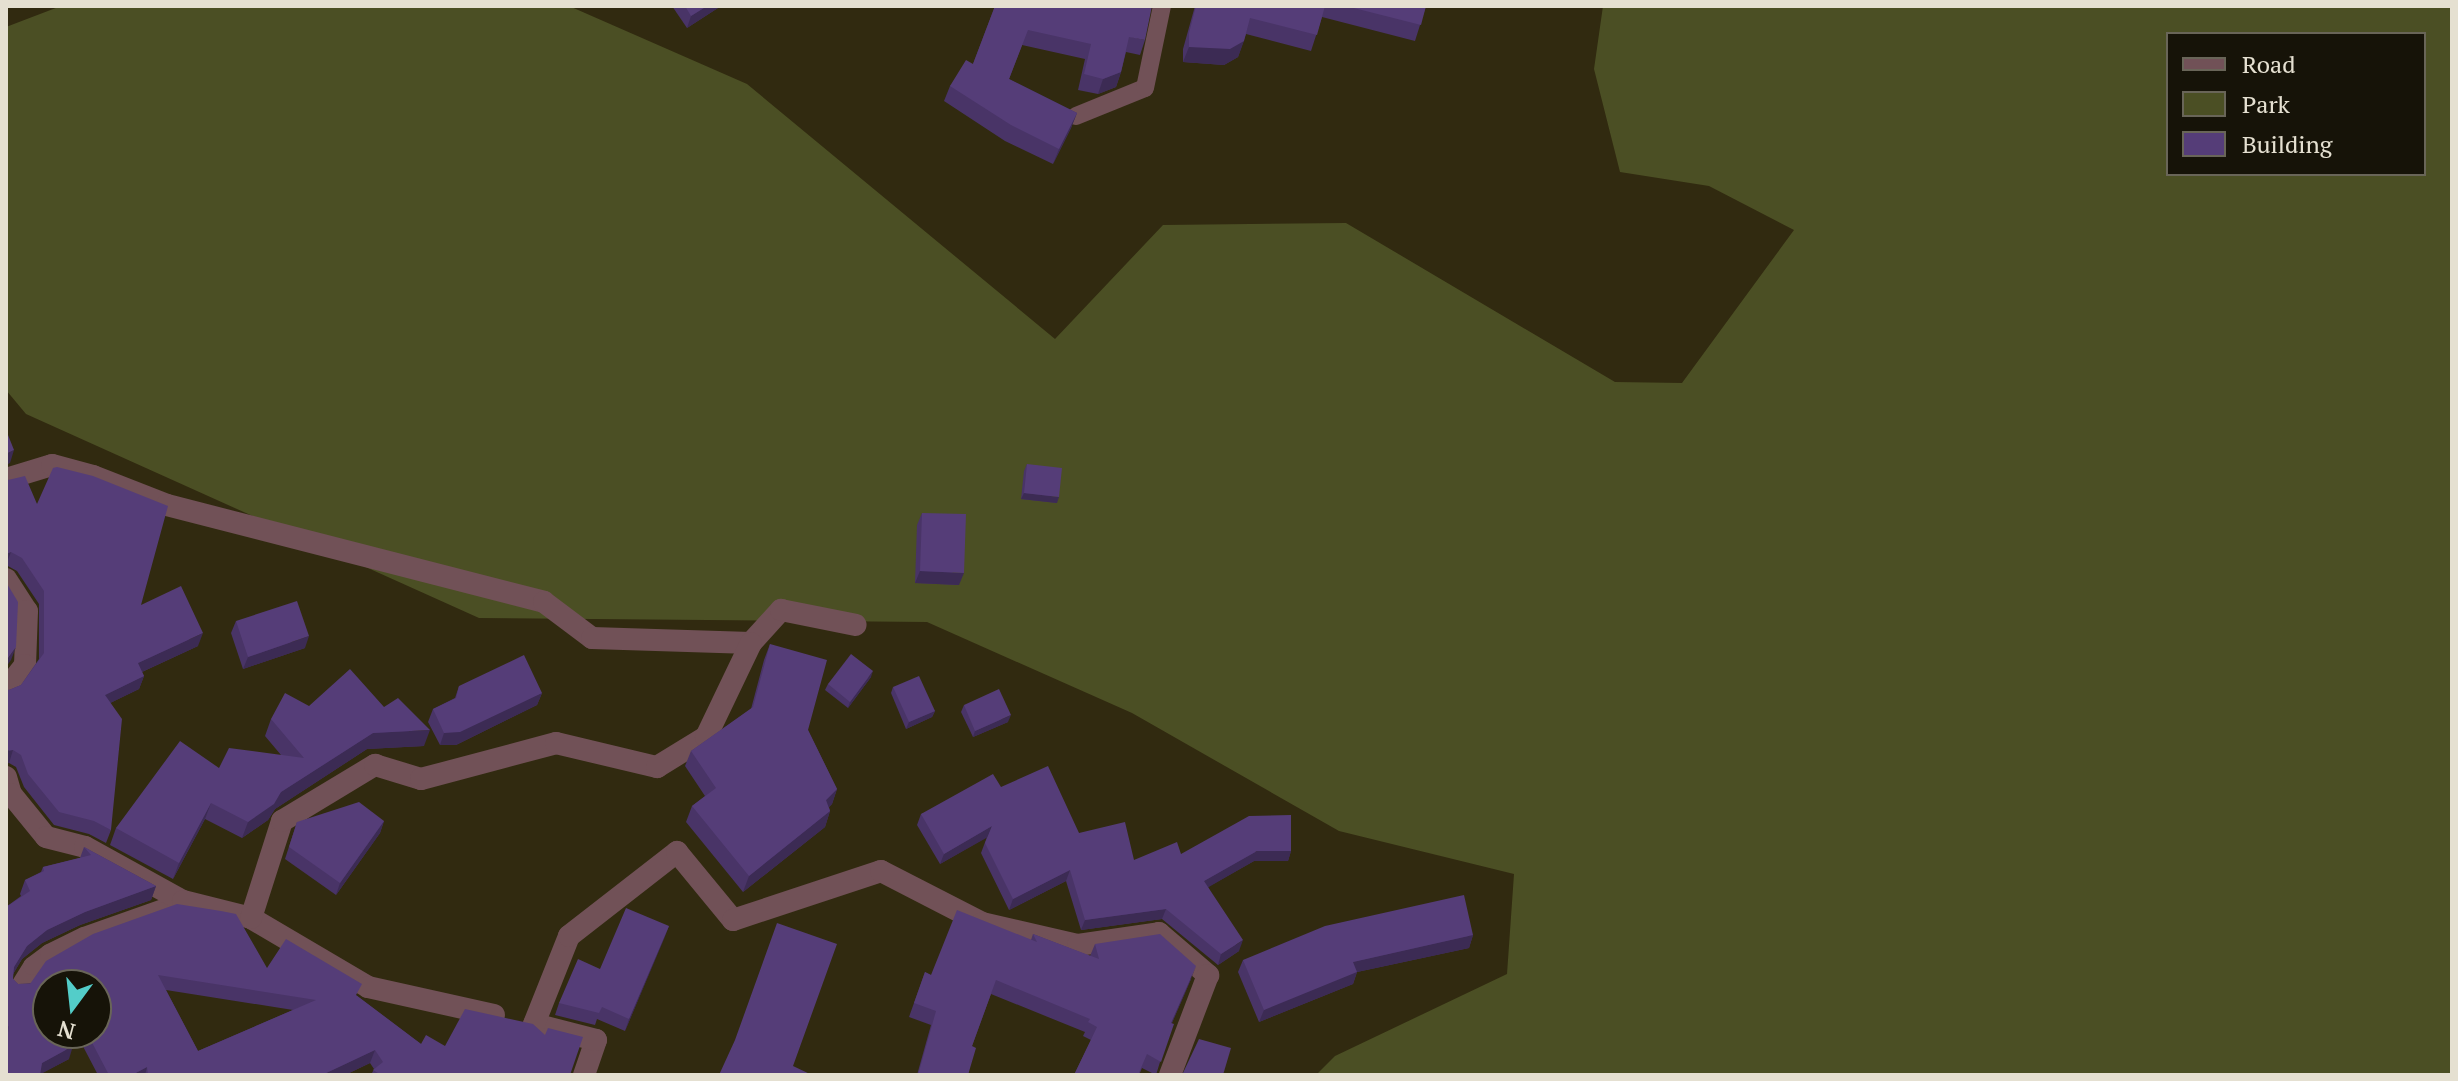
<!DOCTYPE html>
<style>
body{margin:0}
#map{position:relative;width:2458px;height:1081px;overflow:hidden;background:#312a10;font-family:"PT Serif",serif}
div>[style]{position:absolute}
.green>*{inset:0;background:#4b4f24}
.service>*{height:18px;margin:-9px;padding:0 9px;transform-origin:9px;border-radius:9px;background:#715157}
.minor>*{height:22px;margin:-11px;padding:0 11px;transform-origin:11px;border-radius:11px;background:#715157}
.wall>*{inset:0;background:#493467}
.shaded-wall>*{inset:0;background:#3c2b54}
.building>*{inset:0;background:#553d78}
span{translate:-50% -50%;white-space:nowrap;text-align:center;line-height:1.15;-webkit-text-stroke:8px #161308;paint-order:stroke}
.frame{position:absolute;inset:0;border:8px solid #e5e0d1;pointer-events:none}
.legend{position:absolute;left:2166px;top:32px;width:260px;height:144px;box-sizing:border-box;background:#161308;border:2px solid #696558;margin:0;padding:10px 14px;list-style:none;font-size:24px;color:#e5e0d1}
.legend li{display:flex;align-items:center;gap:16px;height:40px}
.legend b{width:40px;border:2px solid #696558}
.north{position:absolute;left:32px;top:969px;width:80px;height:80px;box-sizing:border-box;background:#161308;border:2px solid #696558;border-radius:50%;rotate:195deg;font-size:22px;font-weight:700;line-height:32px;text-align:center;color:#e5e0d1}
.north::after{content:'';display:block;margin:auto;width:28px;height:36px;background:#53cdc9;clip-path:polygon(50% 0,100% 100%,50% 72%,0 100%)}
</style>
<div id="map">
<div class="green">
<i style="clip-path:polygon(evenodd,61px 6px,569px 6px,747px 84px,1055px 339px,1163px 225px,1346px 223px,1615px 382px,1682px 383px,1794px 230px,1709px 186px,1620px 172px,1594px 69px,1603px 6px,2452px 6px,2452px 1075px,1316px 1075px,1335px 1056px,1507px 974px,1514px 874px,1339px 831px,1132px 713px,927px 622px,479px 618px,26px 414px,6px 390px,6px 27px,61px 6px,2168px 34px,2424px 34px,2424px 174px,2168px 174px,2168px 34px)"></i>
</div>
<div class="service">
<i style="left:1076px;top:116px;width:74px;rotate:-22.1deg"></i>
<i style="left:1145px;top:88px;width:84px;rotate:-78.3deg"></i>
<i style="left:19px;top:987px;width:25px;rotate:-58deg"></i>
<i style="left:32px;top:966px;width:21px;rotate:-37deg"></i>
<i style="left:49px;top:953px;width:39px;rotate:-26deg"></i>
<i style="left:84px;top:936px;width:105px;rotate:-19.5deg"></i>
</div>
<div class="minor">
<i style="left:6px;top:479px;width:48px;rotate:-16.9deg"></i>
<i style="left:52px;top:465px;width:42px;rotate:15deg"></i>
<i style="left:93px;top:476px;width:79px;rotate:21.4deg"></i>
<i style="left:167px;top:505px;width:389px;rotate:14.4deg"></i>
<i style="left:544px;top:602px;width:60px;rotate:36.9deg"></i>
<i style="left:592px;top:638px;width:159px;rotate:1.8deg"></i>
<i style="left:751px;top:643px;width:45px;rotate:-47.7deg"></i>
<i style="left:781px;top:610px;width:76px;rotate:11.3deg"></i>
<i style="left:6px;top:579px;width:38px;rotate:57deg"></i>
<i style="left:27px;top:611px;width:54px;rotate:92.1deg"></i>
<i style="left:25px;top:665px;width:31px;rotate:128deg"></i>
<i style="left:6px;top:777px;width:18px;rotate:74deg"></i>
<i style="left:11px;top:794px;width:55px;rotate:50.9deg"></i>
<i style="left:46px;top:837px;width:40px;rotate:14.4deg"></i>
<i style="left:85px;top:847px;width:112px;rotate:28.9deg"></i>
<i style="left:183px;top:901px;width:70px;rotate:14deg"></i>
<i style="left:251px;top:918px;width:136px;rotate:30.5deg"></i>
<i style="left:368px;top:987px;width:129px;rotate:12.5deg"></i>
<i style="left:251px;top:918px;width:102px;rotate:-72.3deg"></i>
<i style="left:282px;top:821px;width:109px;rotate:-31.1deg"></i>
<i style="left:375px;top:765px;width:48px;rotate:16.9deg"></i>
<i style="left:421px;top:779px;width:140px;rotate:-14.9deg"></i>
<i style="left:556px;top:743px;width:104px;rotate:13.4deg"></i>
<i style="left:657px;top:767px;width:57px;rotate:-31.5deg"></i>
<i style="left:706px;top:737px;width:104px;rotate:-64.4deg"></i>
<i style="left:584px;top:1075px;width:37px;rotate:-71deg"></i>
<i style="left:596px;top:1040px;width:64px;rotate:-165.5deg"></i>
<i style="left:534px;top:1024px;width:95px;rotate:-68.3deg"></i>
<i style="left:569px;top:936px;width:137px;rotate:-37.9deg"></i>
<i style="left:677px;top:852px;width:88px;rotate:50.5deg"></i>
<i style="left:733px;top:920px;width:156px;rotate:-18.3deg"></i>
<i style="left:881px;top:871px;width:114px;rotate:27.2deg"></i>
<i style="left:982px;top:923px;width:98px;rotate:12.9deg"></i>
<i style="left:1078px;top:945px;width:82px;rotate:-8.4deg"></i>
<i style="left:1159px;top:933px;width:65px;rotate:40.6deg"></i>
<i style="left:1208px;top:975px;width:107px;rotate:110.8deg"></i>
</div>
<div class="wall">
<i style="clip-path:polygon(672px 6px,721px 6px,687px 28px)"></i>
<i style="clip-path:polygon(995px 6px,1145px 40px,1140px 55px,1126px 52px,1121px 72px,1116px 87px,1098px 94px,1078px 90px,1085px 59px,1022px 45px,1009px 79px,1077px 113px,1071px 128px,1053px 164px,1005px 141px,944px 101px,950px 86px,973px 64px)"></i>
<i style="clip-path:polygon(1195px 6px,1426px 6px,1415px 41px,1322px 17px,1311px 51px,1246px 34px,1238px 57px,1224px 65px,1183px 62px,1183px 49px)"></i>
<i style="clip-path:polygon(1027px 464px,1057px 503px,1021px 499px,1024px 471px)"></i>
<i style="clip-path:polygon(6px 478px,37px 504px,141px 605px,198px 646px,142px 672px,144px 676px,139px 689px,110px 703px,111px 830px,106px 843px,89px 834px,54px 825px,24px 787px,16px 767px,9px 763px,9px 690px,21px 685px,39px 659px,39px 604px,17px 571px,6px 565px)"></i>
<i style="clip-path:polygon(922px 513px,959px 585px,915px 583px,917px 525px)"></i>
<i style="clip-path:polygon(236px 621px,305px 648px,243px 669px,231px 633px)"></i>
<i style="clip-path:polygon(770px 644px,808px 730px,837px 789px,832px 804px,829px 807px,830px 811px,825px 827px,743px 892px,686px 822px,692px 806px,705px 796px,685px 766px,691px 751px,751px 709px,764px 660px)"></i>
<i style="clip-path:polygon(871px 677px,848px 708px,825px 690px,828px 684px)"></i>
<i style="clip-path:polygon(459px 686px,542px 693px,537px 705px,456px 745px,440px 745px,428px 722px,433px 709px,455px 698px)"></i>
<i style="clip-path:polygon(893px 687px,935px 711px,932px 717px,906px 729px,891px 693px)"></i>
<i style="clip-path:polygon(964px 705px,1008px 722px,973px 737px,961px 712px)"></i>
<i style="clip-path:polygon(309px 706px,384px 707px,424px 746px,367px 749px,275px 809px,268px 820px,242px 838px,205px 819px,173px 879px,110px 845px,116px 828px,219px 768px,281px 755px,265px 736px,271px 719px)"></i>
<i style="clip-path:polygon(1001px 787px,1079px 833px,1134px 860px,1181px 854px,1291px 851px,1288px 861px,1254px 861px,1208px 887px,1239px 951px,1218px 965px,1162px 919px,1081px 930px,1066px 881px,1009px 910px,981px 853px,987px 837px,940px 864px,917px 825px,921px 814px)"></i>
<i style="clip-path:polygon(384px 821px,380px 833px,336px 895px,285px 859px,297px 822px)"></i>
<i style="clip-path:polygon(evenodd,84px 847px,156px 886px,151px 900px,80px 925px,42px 943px,22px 959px,13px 974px,13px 979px,18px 984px,267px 968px,357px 996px,421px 1044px,445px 1046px,570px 1075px,371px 1075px,374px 1069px,370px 1063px,345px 1075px,98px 1075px,76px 1033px,96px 1033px,48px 985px,69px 1059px,40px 1074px,6px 1075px,6px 907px,21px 896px,20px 894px,25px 880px,41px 872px,43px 867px,80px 858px,84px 847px,166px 990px,185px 993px,293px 1010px,198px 1051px,166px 990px)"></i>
<i style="clip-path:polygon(669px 926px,625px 1031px,597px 1019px,595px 1025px,555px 1015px,559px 1003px,600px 969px)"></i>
<i style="clip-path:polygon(1033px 934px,1090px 956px,1095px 944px,1191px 979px,1172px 1023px,1156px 1075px,1142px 1068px,1139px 1075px,1074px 1075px,1091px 1040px,1083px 1036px,1085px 1032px,991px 994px,972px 1046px,968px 1075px,917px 1075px,931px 1025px,909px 1017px,925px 972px,931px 975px,1031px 940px)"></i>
<i style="clip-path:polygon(1473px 935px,1469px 948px,1357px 972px,1353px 984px,1259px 1022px,1238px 972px,1243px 960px)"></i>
</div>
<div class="shaded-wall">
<i style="clip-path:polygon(707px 6px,721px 6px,687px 28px,691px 16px)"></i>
<i style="clip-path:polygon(1244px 41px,1238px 57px,1224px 65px,1183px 62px,1189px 47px)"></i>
<i style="clip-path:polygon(1121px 72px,1116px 87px,1098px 94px,1103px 79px)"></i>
<i style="clip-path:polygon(1077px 113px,1071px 128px,1053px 164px,1059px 149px)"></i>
<i style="clip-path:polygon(14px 450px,10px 463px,6px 465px,6px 454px)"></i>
<i style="clip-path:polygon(1024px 493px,1059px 497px,1057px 503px,1021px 499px)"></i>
<i style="clip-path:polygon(11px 552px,6px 565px,6px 554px)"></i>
<i style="clip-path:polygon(920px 571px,964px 573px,959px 585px,915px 583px)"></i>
<i style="clip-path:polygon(203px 633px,198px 646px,133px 676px,138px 663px)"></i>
<i style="clip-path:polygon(309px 636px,305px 648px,243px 669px,248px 657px)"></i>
<i style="clip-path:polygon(16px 647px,11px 660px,6px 667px,6px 661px)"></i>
<i style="clip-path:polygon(873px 671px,871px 677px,848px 708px,850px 702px)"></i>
<i style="clip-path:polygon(144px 676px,139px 689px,100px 708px,105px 695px)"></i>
<i style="clip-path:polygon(542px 693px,537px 705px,456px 745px,440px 745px,444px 733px)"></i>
<i style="clip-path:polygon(935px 711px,932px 717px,906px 729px,909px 722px)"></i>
<i style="clip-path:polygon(1011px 715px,1008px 722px,973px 737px,975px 731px)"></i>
<i style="clip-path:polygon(430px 730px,424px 746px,367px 749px,275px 809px,268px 820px,242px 838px,248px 822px,281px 792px,373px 733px)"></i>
<i style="clip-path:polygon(13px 750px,9px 763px,6px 764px,6px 751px)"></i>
<i style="clip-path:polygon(837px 789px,832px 804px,820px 815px,826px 800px)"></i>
<i style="clip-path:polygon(211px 803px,205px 819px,173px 879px,179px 863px)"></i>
<i style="clip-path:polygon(830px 811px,825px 827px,743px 892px,749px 876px)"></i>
<i style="clip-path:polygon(384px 821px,380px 833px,336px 895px,340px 883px)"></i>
<i style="clip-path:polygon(992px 826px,988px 837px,940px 864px,944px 854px)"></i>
<i style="clip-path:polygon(1257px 851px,1291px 851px,1288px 861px,1254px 861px,1200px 892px,1204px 881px)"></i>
<i style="clip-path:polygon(1070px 870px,1066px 881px,1009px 910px,1013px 899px)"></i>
<i style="clip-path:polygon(156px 886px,151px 900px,80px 925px,42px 943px,22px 959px,9px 981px,14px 967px,27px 946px,47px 930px,85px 912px)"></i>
<i style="clip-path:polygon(1166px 909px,1162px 919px,1081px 930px,1085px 920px)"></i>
<i style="clip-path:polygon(669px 926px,664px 939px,625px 1031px,629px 1019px)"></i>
<i style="clip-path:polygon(1473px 935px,1469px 948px,1357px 972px,1353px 984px,1259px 1022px,1264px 1010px,1353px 962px)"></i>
<i style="clip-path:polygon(1243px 940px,1239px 951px,1218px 965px,1221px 954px)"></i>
<i style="clip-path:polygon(1196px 966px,1191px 979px,1166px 1036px,1171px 1023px)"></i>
<i style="clip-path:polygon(73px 1046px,69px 1059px,39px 1075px,42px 1063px)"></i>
<i style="clip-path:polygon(375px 1050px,370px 1063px,345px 1075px,322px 1075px)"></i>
<i style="clip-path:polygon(147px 1067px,145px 1075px,132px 1075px)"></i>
</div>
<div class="building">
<i style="clip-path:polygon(685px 6px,707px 6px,691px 16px)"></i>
<i style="clip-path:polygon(995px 6px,1152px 6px,1145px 40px,1129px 37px,1121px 72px,1103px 79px,1084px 74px,1091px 44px,1028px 30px,1009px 79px,1077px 113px,1059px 149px,1011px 125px,950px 86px,966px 60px,973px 64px)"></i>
<i style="clip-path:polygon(1196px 6px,1325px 6px,1317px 35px,1250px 18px,1244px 41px,1230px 49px,1189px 47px,1189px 33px)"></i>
<i style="clip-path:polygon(1346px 6px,1426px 6px,1421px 25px)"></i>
<i style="clip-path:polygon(6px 430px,14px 450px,6px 454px)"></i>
<i style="clip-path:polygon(1027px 464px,1062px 468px,1059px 497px,1024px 493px)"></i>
<i style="clip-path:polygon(57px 467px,93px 476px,168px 506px,141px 605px,181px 586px,203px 633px,138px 663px,144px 676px,105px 695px,122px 719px,111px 830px,94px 821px,59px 812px,28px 774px,21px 755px,13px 750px,6px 751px,6px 688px,9px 690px,21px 685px,44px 653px,44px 591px,22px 558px,11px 552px,6px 554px,6px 478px,8px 480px,25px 476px,37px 504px,53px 468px)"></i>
<i style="clip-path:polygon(922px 513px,966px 514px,964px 573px,920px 571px)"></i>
<i style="clip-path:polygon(6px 582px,18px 602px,16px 647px,6px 661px)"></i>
<i style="clip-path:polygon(297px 601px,309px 636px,248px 657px,236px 621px)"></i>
<i style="clip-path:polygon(770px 644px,827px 660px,808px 730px,837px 789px,826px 800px,830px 811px,749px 876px,692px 806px,716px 788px,691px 751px,753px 707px)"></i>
<i style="clip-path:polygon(851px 654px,873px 671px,850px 702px,828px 684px)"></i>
<i style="clip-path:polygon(524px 655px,542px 693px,460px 732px,444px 733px,433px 709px,456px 698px,459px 686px)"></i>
<i style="clip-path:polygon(350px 669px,384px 707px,398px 698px,430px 730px,373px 733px,281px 792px,274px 804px,248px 822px,211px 803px,179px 863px,116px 828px,180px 741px,219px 768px,229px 748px,304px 758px,271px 719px,285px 693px,309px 706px)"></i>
<i style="clip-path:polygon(919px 676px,935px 711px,909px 722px,893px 687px)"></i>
<i style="clip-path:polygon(999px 689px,1011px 715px,975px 731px,964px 705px)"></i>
<i style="clip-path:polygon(1048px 766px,1079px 833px,1125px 822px,1134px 860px,1177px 842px,1181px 854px,1249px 816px,1291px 815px,1291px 851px,1257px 851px,1204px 881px,1243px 940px,1221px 954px,1166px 909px,1085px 920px,1070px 870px,1013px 899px,985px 843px,992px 826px,944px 854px,921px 814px,993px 774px,1001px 787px)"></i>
<i style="clip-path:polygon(359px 802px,384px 821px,340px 883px,289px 847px,297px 822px)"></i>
<i style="clip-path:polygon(evenodd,84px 847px,156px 886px,85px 912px,47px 930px,27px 946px,14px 967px,13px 979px,18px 984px,30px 984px,46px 961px,93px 934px,177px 904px,221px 911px,236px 914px,267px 968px,286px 939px,362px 984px,356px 995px,421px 1044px,426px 1035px,445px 1046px,465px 1009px,533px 1024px,545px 1035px,548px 1028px,583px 1037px,570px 1075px,381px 1075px,373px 1070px,383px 1062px,375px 1050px,322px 1075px,148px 1075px,147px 1067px,132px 1075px,109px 1075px,87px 1033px,96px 1033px,96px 985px,48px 985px,48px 1033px,76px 1033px,73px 1046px,42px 1063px,40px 1075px,6px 1075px,6px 1045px,9px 1026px,6px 1028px,6px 917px,7px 916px,6px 914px,6px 907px,30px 891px,25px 880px,44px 871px,43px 867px,91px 855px,84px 847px,158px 975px,316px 1000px,198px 1051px,158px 975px)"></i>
<i style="clip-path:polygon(1464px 895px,1473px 935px,1353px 962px,1357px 972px,1264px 1010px,1243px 960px,1325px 926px)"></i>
<i style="clip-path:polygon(626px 908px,669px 926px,629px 1019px,602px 1007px,599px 1013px,559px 1003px,578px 959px,600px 969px)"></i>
<i style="clip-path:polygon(957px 910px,1037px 942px,1033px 934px,1099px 959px,1095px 944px,1160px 934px,1196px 966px,1171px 1023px,1174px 1024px,1161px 1062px,1147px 1054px,1138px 1075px,1074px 1075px,1097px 1027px,1088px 1022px,1090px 1019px,996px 980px,972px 1046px,976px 1048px,968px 1075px,918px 1075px,936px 1011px,914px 1003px,925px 972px,931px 975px)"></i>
<i style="clip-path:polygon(777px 923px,837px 944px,793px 1066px,812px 1075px,719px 1075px,735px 1040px)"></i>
<i style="clip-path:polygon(1199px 1039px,1231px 1048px,1223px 1075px,1182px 1075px)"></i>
</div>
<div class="frame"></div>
<ul class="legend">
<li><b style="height:10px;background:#715157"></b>Road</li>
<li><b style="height:22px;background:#4b4f24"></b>Park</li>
<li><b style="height:22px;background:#553d78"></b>Building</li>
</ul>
<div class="north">N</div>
</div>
